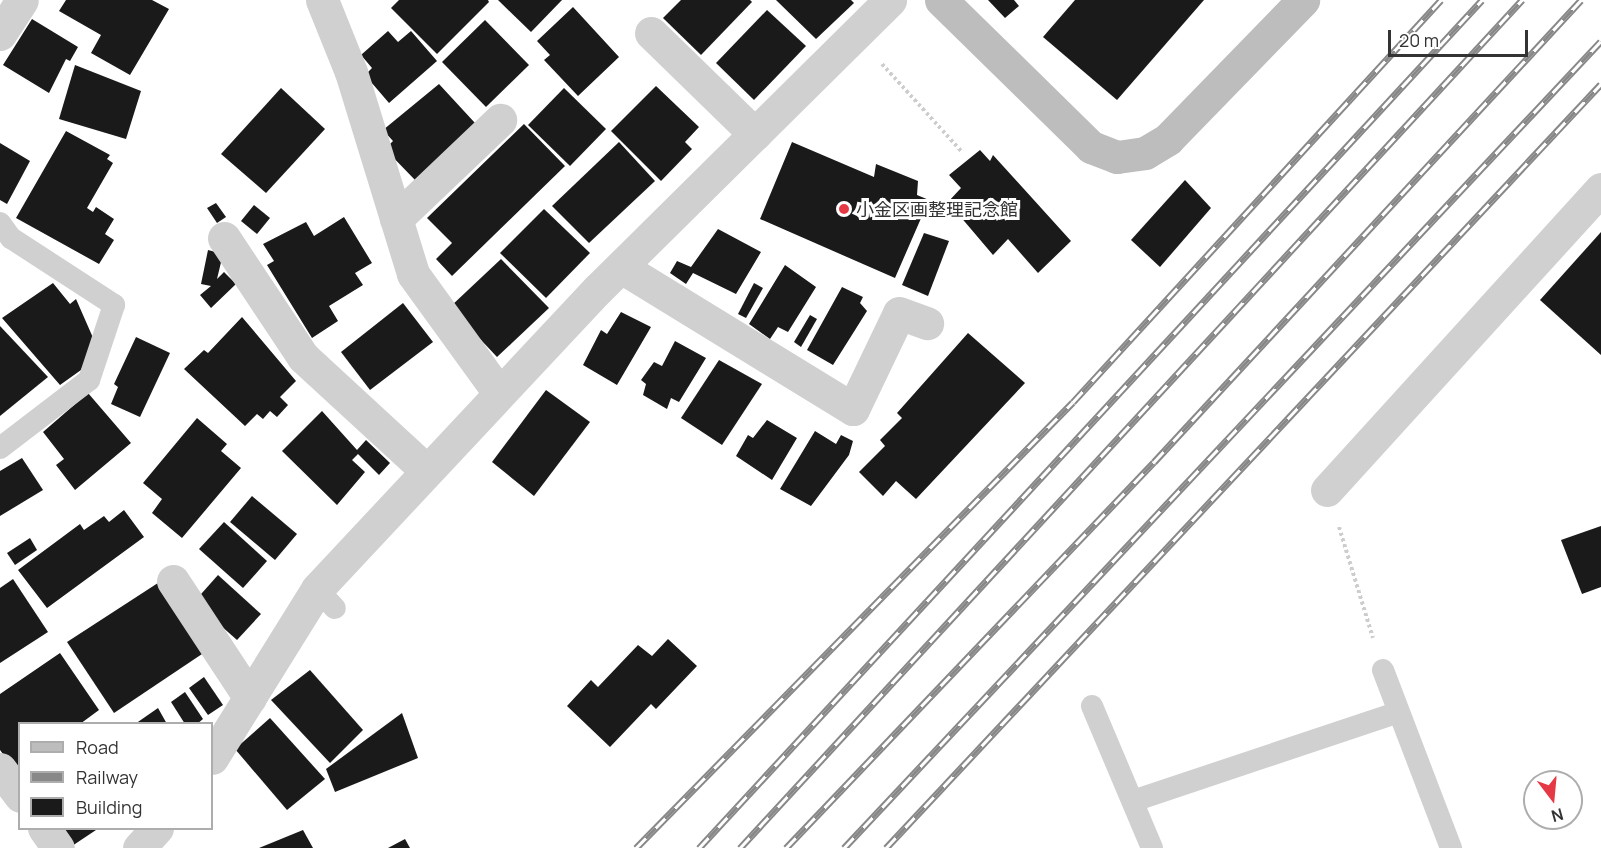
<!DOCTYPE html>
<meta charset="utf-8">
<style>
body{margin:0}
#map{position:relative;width:1601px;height:848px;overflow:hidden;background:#fff;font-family:Manrope,"Noto Sans JP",sans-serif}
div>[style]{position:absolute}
.building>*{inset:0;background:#1a1a1a}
.path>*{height:4px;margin-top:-2px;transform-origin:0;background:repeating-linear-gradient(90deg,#cdcdcd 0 3px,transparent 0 6px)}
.lane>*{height:22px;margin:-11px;padding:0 11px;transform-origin:11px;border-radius:11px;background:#d0d0d0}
.street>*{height:33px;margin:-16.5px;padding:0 16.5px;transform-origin:16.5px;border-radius:16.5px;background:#d0d0d0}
.secondary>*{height:33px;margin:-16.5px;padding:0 16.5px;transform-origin:16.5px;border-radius:16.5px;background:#bdbdbd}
.rail>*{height:7px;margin-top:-3.5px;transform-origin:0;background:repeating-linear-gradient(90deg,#fff 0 14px,#888 0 28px);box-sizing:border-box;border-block:2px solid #888}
.dots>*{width:16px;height:16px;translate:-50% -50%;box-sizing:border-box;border:3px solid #fff;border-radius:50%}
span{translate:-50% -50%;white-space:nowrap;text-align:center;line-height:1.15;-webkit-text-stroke:6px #fff;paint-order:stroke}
.poi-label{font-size:18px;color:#333}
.left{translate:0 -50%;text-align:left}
.legend{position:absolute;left:18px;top:722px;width:195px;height:108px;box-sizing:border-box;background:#fff;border:2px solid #adadad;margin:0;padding:8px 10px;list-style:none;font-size:18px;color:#333}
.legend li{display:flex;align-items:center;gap:12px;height:30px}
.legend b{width:30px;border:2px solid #adadad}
.north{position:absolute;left:1523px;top:770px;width:60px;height:60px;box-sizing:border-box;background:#fff;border:2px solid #adadad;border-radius:50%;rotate:164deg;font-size:16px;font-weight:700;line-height:24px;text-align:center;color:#333}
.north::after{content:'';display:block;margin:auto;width:21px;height:27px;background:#e63946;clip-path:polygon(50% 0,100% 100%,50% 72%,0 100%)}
.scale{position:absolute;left:1388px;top:30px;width:140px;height:27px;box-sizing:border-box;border:3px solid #333;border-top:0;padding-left:8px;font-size:18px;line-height:21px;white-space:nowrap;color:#333;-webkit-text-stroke:4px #fff;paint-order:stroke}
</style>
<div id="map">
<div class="building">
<i style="clip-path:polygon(66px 0,152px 0,169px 9px,130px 75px,91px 53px,101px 35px,59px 11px)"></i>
<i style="clip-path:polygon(399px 0,488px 0,489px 2px,437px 54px,391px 8px)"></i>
<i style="clip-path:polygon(498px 0,562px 0,531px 32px)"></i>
<i style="clip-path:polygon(681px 0,750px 0,752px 2px,701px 55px,663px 18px)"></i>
<i style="clip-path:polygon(776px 0,851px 0,854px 3px,816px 39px)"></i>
<i style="clip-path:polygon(988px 0,1014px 0,1019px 6px,1005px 18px)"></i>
<i style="clip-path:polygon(1075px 0,1204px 0,1117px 100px,1043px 37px)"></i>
<i style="clip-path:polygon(573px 7px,619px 57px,578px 96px,544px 60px,550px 55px,537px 41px)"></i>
<i style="clip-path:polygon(767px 10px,806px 46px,754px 100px,716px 63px)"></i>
<i style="clip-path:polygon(32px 19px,78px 47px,70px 61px,66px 59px,49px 93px,3px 65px)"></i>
<i style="clip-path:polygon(485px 20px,529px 65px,486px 107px,442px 62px)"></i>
<i style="clip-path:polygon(388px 31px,398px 42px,411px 31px,437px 61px,389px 103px,365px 75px,372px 68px,361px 55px)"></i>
<i style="clip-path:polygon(75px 65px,141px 91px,126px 139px,59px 119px)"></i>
<i style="clip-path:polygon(439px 84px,475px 123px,415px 180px,385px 149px,393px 141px,383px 130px)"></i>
<i style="clip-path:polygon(656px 86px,699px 127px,685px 142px,692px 149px,661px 181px,611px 131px)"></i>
<i style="clip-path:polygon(281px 88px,325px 129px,266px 193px,221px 154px)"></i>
<i style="clip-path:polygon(564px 88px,606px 129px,570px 166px,528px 125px)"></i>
<i style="clip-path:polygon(524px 124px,565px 166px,452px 276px,436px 259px,452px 243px,427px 218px)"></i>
<i style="clip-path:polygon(66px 131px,110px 155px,107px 159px,113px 163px,87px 208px,93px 212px,96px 207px,114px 219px,105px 234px,114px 240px,99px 264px,16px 218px)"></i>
<i style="clip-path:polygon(619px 142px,655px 181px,589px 243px,552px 206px)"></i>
<i style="clip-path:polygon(792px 142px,874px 177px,876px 164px,918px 181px,917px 195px,929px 200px,895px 278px,760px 219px)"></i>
<i style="clip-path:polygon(0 143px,30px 161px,7px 204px,0 200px)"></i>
<i style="clip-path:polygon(980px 150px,990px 161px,993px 155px,1071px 241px,1038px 273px,1008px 239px,993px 255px,948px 202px,961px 188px,949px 175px)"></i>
<i style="clip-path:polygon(1185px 180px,1211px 208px,1160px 267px,1131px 240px)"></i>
<i style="clip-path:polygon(216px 203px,226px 217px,217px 223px,207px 208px)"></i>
<i style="clip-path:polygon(254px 205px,270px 218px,257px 234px,241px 221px)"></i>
<i style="clip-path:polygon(544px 209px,590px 253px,546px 298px,500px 253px)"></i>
<i style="clip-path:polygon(344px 217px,372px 263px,355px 273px,363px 285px,329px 306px,338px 321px,312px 338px,267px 265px,274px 261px,263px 244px,306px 222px,314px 236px)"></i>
<i style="clip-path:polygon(718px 229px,761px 252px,736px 294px,693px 273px,686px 284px,670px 273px,677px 261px,691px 267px)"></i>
<i style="clip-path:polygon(1601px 232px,1601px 355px,1540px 300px)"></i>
<i style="clip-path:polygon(924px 233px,949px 241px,928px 296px,902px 285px)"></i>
<i style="clip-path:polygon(208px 250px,223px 254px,217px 279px,224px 272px,236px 284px,211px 308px,200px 295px,211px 286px,201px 284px)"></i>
<i style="clip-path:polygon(501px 259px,549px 308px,497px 357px,450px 307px)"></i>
<i style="clip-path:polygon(785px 265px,816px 287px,788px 332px,778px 327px,770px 339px,749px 324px)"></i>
<i style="clip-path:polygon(53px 283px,70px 304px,76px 299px,94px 340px,81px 370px,60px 385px,2px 318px)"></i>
<i style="clip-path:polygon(754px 283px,763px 288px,746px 318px,738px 314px)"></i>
<i style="clip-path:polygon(842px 287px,863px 297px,860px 303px,867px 311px,833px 365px,807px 350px)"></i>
<i style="clip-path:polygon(403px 303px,433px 342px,370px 390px,341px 352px)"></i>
<i style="clip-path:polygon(621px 312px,651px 327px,617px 385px,583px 365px,601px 330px,607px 334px)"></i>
<i style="clip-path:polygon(810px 315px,817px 319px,801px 347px,794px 342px)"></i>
<i style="clip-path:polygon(242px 317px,296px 381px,280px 397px,288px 405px,277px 417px,270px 411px,263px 419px,257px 414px,245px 426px,184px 369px,204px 350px,208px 353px)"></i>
<i style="clip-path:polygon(0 326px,48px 377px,0 416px)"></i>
<i style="clip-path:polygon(968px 333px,1025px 383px,916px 499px,896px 481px,883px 496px,859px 472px,885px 446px,880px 440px,902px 418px,897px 413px)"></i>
<i style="clip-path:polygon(136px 337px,170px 353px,140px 417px,111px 404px,118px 387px,114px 384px)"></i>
<i style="clip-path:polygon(675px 341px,706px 358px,679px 402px,671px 398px,667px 409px,643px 395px,646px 384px,641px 380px,654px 362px,662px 366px)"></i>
<i style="clip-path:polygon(719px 360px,762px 384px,722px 445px,681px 418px)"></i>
<i style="clip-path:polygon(546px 390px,590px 422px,534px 496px,492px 462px)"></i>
<i style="clip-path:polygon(88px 393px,131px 443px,75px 490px,56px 465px,64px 459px,43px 432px)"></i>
<i style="clip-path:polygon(322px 411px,357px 450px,366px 440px,390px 463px,379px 475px,358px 454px,352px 460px,365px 472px,337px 505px,282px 451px)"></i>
<i style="clip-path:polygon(197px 418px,227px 444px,221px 451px,241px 468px,182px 538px,152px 513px,162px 499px,143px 483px)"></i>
<i style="clip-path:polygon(767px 420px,797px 438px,772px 480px,736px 456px,748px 435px,753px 438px)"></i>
<i style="clip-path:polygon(815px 431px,836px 444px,841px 435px,853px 441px,849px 455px,811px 506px,780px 489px)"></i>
<i style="clip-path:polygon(22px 458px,43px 490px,0 516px,0 471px)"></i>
<i style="clip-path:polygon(252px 496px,297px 534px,275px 560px,230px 522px)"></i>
<i style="clip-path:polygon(124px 510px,144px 537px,47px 608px,18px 570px,80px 524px,84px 530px,104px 516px,109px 522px)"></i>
<i style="clip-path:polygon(224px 522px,267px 561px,243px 588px,199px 549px)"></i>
<i style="clip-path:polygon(1601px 526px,1601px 587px,1582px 594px,1561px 540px)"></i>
<i style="clip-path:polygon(30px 538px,37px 550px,15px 565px,7px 553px)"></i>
<i style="clip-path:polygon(218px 575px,261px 614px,237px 640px,194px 602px)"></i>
<i style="clip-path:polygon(13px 579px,48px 632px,0 663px,0 588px)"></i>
<i style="clip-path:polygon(161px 581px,208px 650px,114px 713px,67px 642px)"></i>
<i style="clip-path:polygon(668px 639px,697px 666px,656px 709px,651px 704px,610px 747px,567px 706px,591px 680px,598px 687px,638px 645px,652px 656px)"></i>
<i style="clip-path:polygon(60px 653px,99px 710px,80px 724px,20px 724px,20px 765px,14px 769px,0 750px,0 694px)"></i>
<i style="clip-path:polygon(310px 670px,363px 730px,330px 763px,271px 700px)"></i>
<i style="clip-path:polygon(204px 677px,223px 705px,208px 715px,189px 688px)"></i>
<i style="clip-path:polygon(185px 692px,203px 719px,197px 724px,185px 724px,171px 702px)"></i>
<i style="clip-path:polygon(158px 708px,167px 724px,135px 724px)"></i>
<i style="clip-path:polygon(402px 713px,418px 758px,335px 792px,326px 769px)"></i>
<i style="clip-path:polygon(270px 718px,325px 779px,287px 810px,235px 749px)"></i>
<i style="clip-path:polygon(61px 828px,99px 828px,72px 846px)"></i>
<i style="clip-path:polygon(303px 830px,313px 848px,259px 848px)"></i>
<i style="clip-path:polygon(405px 839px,410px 848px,388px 848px)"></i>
</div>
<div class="path">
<i style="left:882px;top:64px;width:119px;rotate:47.7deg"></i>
<i style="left:1339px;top:527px;width:116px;rotate:73deg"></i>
</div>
<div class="lane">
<i style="left:0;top:223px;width:19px;rotate:54deg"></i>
<i style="left:11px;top:238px;width:123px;rotate:33deg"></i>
<i style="left:114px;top:305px;width:79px;rotate:108.4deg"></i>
<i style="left:89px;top:380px;width:112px;rotate:142.6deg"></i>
<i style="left:317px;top:589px;width:26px;rotate:47deg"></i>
<i style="left:1383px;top:670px;width:191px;rotate:69.1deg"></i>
<i style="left:1092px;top:706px;width:154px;rotate:67.1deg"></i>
<i style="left:1133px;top:801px;width:277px;rotate:-18.5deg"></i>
</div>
<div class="street">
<i style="left:322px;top:0;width:78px;rotate:68.1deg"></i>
<i style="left:351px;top:72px;width:211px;rotate:72.9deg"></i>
<i style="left:413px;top:274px;width:147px;rotate:54.1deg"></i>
<i style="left:651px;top:33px;width:145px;rotate:44.2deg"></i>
<i style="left:0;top:34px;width:40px;rotate:-57.1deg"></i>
<i style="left:396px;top:219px;width:144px;rotate:-43.6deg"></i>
<i style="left:224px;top:238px;width:143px;rotate:56.4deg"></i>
<i style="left:303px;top:357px;width:167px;rotate:42.6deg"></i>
<i style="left:621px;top:267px;width:272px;rotate:31.5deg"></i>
<i style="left:853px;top:409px;width:106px;rotate:-64.4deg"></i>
<i style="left:899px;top:313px;width:30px;rotate:20deg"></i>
<i style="left:1327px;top:490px;width:407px;rotate:-47.7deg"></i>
<i style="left:173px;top:581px;width:140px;rotate:56.7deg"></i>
<i style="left:212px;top:758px;width:199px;rotate:-58.1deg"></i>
<i style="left:317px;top:589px;width:411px;rotate:-46.9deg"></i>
<i style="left:598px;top:289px;width:411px;rotate:-44.7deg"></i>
<i style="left:0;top:769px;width:34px;rotate:53deg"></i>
<i style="left:44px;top:828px;width:24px;rotate:55deg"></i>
<i style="left:139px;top:848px;width:27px;rotate:-48deg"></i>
</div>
<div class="secondary">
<i style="left:941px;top:0;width:210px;rotate:44.4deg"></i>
<i style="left:1091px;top:147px;width:28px;rotate:21deg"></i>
<i style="left:1117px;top:157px;width:28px;rotate:-8deg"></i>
<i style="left:1145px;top:153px;width:27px;rotate:-31deg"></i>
<i style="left:1168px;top:139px;width:194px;rotate:-45.8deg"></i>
</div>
<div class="rail">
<i style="left:636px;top:848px;width:624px;rotate:-45.58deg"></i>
<i style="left:1073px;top:402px;width:545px;rotate:-47.53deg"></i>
<i style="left:699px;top:848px;width:1154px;rotate:-47.28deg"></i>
<i style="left:740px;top:848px;width:1154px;rotate:-47.32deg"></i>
<i style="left:786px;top:848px;width:533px;rotate:-46.37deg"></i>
<i style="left:1154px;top:462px;width:629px;rotate:-47.25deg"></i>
<i style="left:844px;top:848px;width:1106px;rotate:-46.83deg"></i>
<i style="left:886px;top:848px;width:1046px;rotate:-46.9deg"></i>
</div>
<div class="dots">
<i style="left:844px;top:209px;background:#e63946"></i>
</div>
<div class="poi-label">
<span class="left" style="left:856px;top:209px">小金区画整理記念館</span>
</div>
<ul class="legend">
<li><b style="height:8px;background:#bdbdbd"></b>Road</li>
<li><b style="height:8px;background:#888"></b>Railway</li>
<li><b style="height:16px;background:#1a1a1a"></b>Building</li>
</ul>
<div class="north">N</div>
<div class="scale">20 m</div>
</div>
